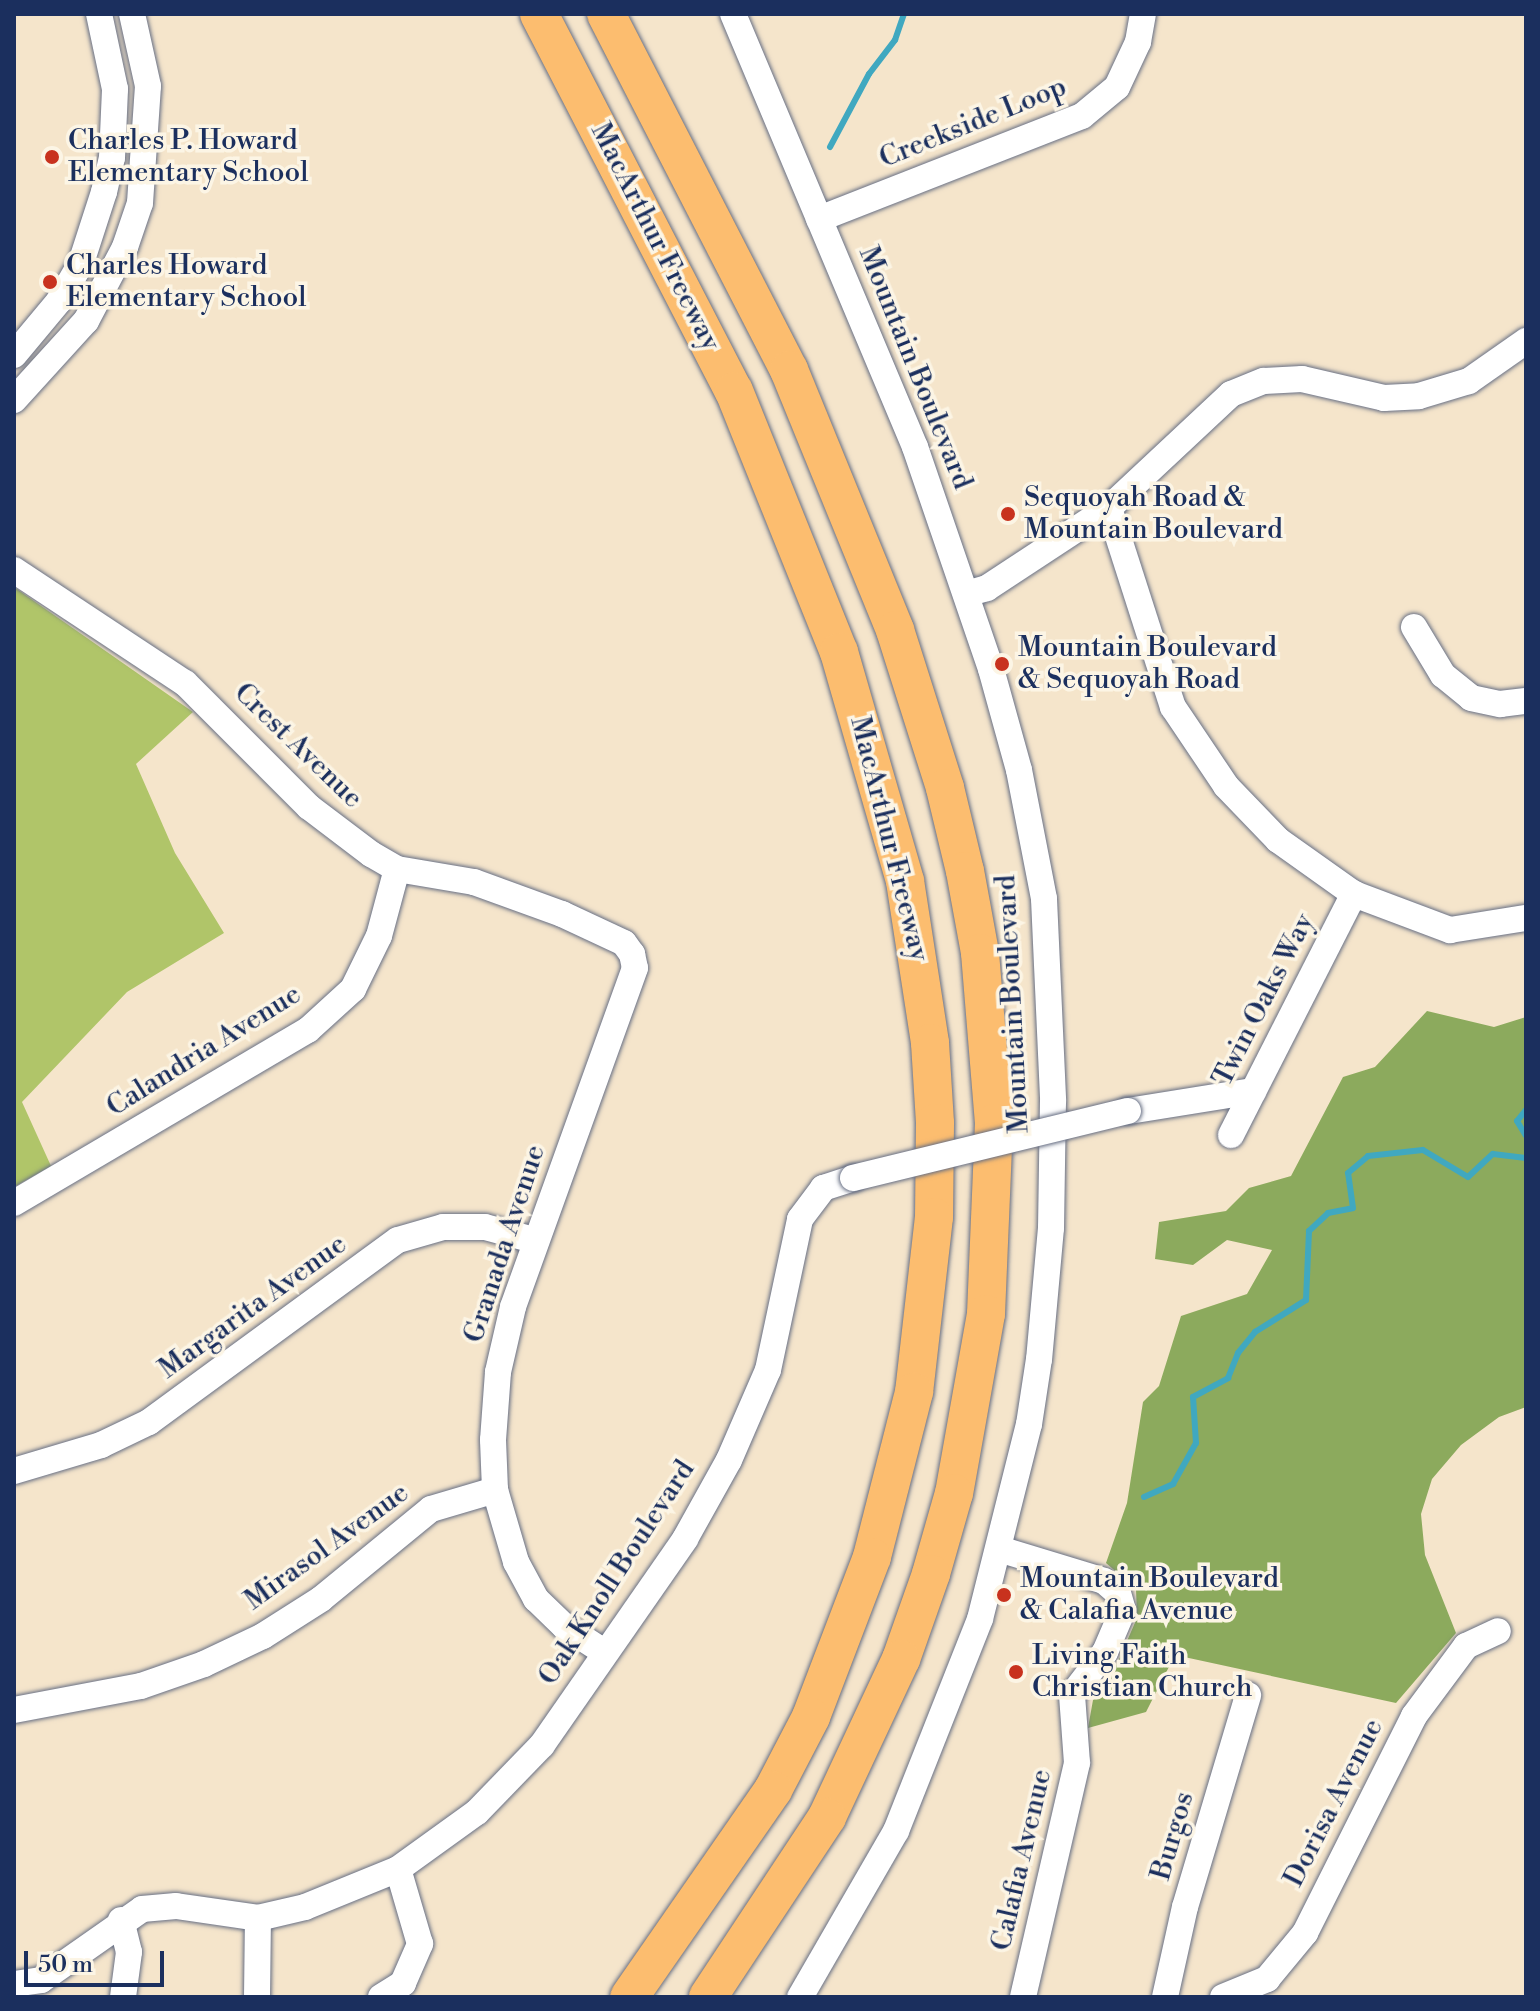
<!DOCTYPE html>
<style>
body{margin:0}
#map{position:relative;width:1540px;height:2011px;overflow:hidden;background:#f5e5cb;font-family:"Libre Bodoni",serif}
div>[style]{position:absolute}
.green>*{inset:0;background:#b0c569}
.forest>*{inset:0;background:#8caa5d}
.stream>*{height:6px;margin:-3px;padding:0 3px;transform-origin:3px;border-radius:3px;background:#40a8c0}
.roads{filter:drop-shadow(0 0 2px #676f84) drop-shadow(0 0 2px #676f84)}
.minor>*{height:26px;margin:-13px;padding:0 13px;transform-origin:13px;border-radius:13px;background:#fff}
.highway>*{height:38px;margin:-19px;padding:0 19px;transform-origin:19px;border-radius:19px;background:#fcbd6f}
.bridges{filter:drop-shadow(0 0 2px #676f84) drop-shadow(0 0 2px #676f84)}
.minor-bridge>*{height:26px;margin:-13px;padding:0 13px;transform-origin:13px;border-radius:13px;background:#fff}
.dots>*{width:22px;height:22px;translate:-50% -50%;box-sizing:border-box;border:4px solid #fcf5e5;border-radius:50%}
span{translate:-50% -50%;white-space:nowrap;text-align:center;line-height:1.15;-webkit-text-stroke:7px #fcf5e5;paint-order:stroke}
.street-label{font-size:28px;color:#1b2f5e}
.poi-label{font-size:28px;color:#1b2f5e}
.left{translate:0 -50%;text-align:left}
.frame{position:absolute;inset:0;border:16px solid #1b2f5e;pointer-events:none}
.scale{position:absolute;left:24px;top:1951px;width:140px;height:36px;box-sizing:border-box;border:4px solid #1b2f5e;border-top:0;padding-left:10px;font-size:24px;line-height:28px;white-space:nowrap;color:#1b2f5e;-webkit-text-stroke:6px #fcf5e5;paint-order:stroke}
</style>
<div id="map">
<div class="green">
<i style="clip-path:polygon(14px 587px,193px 712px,136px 764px,175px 853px,224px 933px,127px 992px,22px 1102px,51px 1166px,14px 1187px)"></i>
</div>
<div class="forest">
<i style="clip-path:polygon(1427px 1011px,1494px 1027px,1526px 1017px,1526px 1407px,1499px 1417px,1461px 1445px,1432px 1479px,1421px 1514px,1425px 1555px,1456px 1633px,1396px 1703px,1175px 1655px,1146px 1712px,1088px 1728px,1093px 1700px,1107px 1687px,1137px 1618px,1136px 1589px,1106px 1563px,1127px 1503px,1143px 1402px,1159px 1386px,1181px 1316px,1247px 1294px,1272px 1250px,1227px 1240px,1193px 1265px,1155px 1259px,1159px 1222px,1226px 1211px,1249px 1188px,1291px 1176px,1343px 1077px,1375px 1067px)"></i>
</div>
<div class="stream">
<i style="left:830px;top:147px;width:83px;rotate:-61.9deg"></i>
<i style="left:869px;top:74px;width:43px;rotate:-52.6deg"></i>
<i style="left:895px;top:40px;width:28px;rotate:-71deg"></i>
<i style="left:1526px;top:1110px;width:14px;rotate:129deg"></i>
<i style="left:1517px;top:1121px;width:17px;rotate:59deg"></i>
<i style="left:1144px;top:1497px;width:32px;rotate:-24deg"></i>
<i style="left:1173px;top:1484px;width:47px;rotate:-60.7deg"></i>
<i style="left:1196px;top:1443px;width:46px;rotate:-93.7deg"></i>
<i style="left:1193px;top:1397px;width:40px;rotate:-28deg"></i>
<i style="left:1228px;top:1378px;width:27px;rotate:-68deg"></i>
<i style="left:1238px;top:1353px;width:27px;rotate:-51deg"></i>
<i style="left:1255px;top:1332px;width:60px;rotate:-32.1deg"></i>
<i style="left:1306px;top:1300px;width:69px;rotate:-87.5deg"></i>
<i style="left:1309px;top:1231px;width:26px;rotate:-43deg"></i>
<i style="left:1328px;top:1213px;width:25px;rotate:-11deg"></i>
<i style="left:1353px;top:1208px;width:35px;rotate:-98deg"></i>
<i style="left:1348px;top:1173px;width:26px;rotate:-40deg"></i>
<i style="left:1368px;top:1156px;width:55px;rotate:-6.2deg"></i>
<i style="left:1423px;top:1150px;width:52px;rotate:31deg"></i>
<i style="left:1468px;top:1177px;width:34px;rotate:-43deg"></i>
<i style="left:1493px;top:1154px;width:33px;rotate:7deg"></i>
</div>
<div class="roads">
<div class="minor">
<i style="left:733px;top:14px;width:470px;rotate:67.2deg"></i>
<i style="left:915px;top:447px;width:235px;rotate:71.1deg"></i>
<i style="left:991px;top:669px;width:105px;rotate:74.5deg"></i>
<i style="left:1019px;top:770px;width:131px;rotate:79deg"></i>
<i style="left:1044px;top:899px;width:202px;rotate:87.4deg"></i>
<i style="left:1053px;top:1101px;width:127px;rotate:90.9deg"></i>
<i style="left:1051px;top:1228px;width:132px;rotate:95.2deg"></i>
<i style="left:1039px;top:1359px;width:66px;rotate:98.7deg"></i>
<i style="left:1029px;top:1424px;width:201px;rotate:104.1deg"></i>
<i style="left:980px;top:1619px;width:228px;rotate:111.6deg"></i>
<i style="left:896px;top:1831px;width:192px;rotate:120deg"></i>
<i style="left:819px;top:219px;width:282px;rotate:-21.4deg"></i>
<i style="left:1082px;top:116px;width:45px;rotate:-39.6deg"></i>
<i style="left:1117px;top:87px;width:50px;rotate:-65deg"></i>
<i style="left:1138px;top:42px;width:28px;rotate:-80deg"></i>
<i style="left:14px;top:355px;width:70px;rotate:-50.2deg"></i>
<i style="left:59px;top:301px;width:44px;rotate:-59.9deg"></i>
<i style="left:81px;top:263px;width:75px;rotate:-72.1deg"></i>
<i style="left:104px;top:192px;width:35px;rotate:-77deg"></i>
<i style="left:112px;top:158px;width:69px;rotate:-87.5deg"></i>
<i style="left:115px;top:89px;width:77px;rotate:-102deg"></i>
<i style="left:14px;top:400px;width:107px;rotate:-47.7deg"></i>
<i style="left:86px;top:321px;width:84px;rotate:-62.2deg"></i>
<i style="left:125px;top:247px;width:46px;rotate:-71.2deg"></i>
<i style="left:140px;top:203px;width:117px;rotate:-86.1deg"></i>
<i style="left:148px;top:86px;width:74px;rotate:-102.5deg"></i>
<i style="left:1109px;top:508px;width:209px;rotate:72.2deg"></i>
<i style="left:1173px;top:707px;width:95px;rotate:56.1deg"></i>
<i style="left:1226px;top:786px;width:75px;rotate:46.1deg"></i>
<i style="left:1278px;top:840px;width:93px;rotate:35.4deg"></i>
<i style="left:1354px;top:894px;width:103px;rotate:20.6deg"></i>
<i style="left:1450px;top:930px;width:77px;rotate:-9deg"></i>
<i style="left:14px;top:570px;width:205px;rotate:33.5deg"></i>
<i style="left:185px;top:683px;width:175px;rotate:45deg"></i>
<i style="left:309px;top:807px;width:78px;rotate:37.2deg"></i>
<i style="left:371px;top:854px;width:30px;rotate:30deg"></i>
<i style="left:397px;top:869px;width:78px;rotate:9.6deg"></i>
<i style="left:474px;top:882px;width:94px;rotate:20deg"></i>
<i style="left:562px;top:914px;width:68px;rotate:25.1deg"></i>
<i style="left:624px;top:943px;width:14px;rotate:54deg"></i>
<i style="left:632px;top:954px;width:14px;rotate:78deg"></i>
<i style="left:635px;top:968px;width:360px;rotate:109.8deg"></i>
<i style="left:513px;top:1307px;width:67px;rotate:103deg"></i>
<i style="left:498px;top:1372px;width:68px;rotate:94.2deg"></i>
<i style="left:493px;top:1440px;width:50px;rotate:87.7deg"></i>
<i style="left:495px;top:1490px;width:75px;rotate:73.7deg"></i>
<i style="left:516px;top:1562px;width:42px;rotate:61.6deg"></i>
<i style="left:536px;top:1599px;width:39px;rotate:44deg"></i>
<i style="left:564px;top:1626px;width:48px;rotate:33deg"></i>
<i style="left:966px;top:594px;width:22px;rotate:-16deg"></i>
<i style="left:987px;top:588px;width:146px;rotate:-33.3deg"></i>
<i style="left:1109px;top:508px;width:167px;rotate:-43.1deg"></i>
<i style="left:1231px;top:394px;width:35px;rotate:-22deg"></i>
<i style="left:1264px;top:381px;width:38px;rotate:-3deg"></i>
<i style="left:1302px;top:379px;width:84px;rotate:13deg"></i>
<i style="left:1384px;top:398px;width:35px;rotate:-3deg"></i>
<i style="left:1419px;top:396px;width:52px;rotate:-16.7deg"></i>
<i style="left:1469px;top:381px;width:70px;rotate:-35.1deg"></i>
<i style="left:1414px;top:627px;width:56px;rotate:58.9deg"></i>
<i style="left:1443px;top:675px;width:36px;rotate:39deg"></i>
<i style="left:1471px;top:698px;width:30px;rotate:12deg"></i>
<i style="left:1500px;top:704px;width:26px;rotate:-7deg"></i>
<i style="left:1128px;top:1111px;width:127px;rotate:-9.1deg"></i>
<i style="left:1231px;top:1135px;width:271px;rotate:-63deg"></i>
<i style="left:14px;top:1203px;width:341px;rotate:-30.5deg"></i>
<i style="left:308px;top:1030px;width:61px;rotate:-42.3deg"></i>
<i style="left:353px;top:989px;width:59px;rotate:-63.9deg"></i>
<i style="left:379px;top:936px;width:69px;rotate:-75deg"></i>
<i style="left:14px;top:1471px;width:91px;rotate:-16.6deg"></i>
<i style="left:101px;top:1445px;width:53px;rotate:-25.6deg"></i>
<i style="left:149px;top:1422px;width:308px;rotate:-36.2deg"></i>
<i style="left:398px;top:1240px;width:47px;rotate:-16.1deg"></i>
<i style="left:443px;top:1227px;width:42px"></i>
<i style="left:485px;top:1227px;width:51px;rotate:14.9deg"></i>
<i style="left:999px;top:1549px;width:110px;rotate:16.9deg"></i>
<i style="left:1104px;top:1581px;width:18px;rotate:41deg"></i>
<i style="left:1118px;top:1593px;width:18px;rotate:74deg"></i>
<i style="left:1123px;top:1610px;width:46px;rotate:113.2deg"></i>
<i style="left:1105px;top:1652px;width:54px;rotate:127.5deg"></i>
<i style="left:1072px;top:1695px;width:68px;rotate:85.8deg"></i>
<i style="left:1077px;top:1763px;width:240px;rotate:103deg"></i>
<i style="left:14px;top:1710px;width:129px;rotate:-10.7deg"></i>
<i style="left:141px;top:1686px;width:67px;rotate:-19.2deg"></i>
<i style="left:204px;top:1664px;width:65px;rotate:-25.4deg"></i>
<i style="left:263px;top:1636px;width:69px;rotate:-32.5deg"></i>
<i style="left:321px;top:1599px;width:142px;rotate:-39.3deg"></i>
<i style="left:431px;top:1509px;width:67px;rotate:-16.5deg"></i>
<i style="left:121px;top:1920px;width:33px;rotate:76deg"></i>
<i style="left:129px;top:1952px;width:45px;rotate:97.6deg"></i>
<i style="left:14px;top:1984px;width:27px;rotate:-8deg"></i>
<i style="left:41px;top:1980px;width:123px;rotate:-35.1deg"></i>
<i style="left:142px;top:1909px;width:34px;rotate:-5deg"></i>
<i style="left:176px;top:1906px;width:83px;rotate:8.3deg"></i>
<i style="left:258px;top:1918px;width:48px;rotate:-13.2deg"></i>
<i style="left:305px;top:1907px;width:100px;rotate:-22.2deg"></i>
<i style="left:398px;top:1869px;width:97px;rotate:-35.8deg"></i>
<i style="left:477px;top:1812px;width:93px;rotate:-45.9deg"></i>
<i style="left:542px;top:1745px;width:251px;rotate:-55.2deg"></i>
<i style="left:685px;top:1539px;width:90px;rotate:-60.9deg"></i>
<i style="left:729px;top:1460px;width:98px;rotate:-66.6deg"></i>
<i style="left:768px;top:1370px;width:154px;rotate:-78deg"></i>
<i style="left:800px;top:1219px;width:39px;rotate:-53deg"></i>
<i style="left:823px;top:1188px;width:32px;rotate:-18deg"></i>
<i style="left:257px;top:1997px;width:79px;rotate:-89.3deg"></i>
<i style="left:381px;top:1997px;width:26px;rotate:-32deg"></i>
<i style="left:403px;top:1983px;width:43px;rotate:-66.4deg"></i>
<i style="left:420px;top:1944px;width:78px;rotate:-106.3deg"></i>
<i style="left:1165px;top:1997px;width:92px;rotate:-77.5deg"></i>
<i style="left:1185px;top:1907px;width:221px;rotate:-73.4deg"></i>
<i style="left:1223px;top:1997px;width:48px;rotate:-22.2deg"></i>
<i style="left:1267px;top:1979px;width:60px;rotate:-50.4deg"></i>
<i style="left:1305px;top:1933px;width:243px;rotate:-63.3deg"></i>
<i style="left:1414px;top:1716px;width:87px;rotate:-53.4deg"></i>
<i style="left:1466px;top:1646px;width:35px;rotate:-25deg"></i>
</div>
<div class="highway">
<i style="left:539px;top:14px;width:424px;rotate:62.7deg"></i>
<i style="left:734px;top:391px;width:281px;rotate:68.1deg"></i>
<i style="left:839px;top:652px;width:238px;rotate:73.9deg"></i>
<i style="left:905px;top:881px;width:164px;rotate:81.2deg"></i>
<i style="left:930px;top:1043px;width:80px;rotate:86.4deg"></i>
<i style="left:935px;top:1123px;width:94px;rotate:90.6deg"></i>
<i style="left:934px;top:1217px;width:176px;rotate:96.5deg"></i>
<i style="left:914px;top:1392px;width:170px;rotate:104.3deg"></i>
<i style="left:872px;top:1557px;width:171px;rotate:110.9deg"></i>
<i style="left:811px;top:1717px;width:82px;rotate:117.5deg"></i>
<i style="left:773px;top:1790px;width:252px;rotate:124.8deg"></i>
<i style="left:606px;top:14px;width:400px;rotate:62.8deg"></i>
<i style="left:789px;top:370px;width:281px;rotate:67.8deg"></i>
<i style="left:895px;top:630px;width:166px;rotate:72.4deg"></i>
<i style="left:945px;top:788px;width:85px;rotate:76.5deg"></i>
<i style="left:965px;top:871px;width:83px;rotate:79.6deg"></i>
<i style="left:980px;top:953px;width:171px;rotate:85.3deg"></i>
<i style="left:994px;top:1123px;width:191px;rotate:92.4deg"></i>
<i style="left:986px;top:1314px;width:182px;rotate:100.1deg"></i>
<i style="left:954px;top:1493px;width:84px;rotate:105.9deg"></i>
<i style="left:931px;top:1574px;width:90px;rotate:109.4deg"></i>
<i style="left:901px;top:1659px;width:174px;rotate:115.1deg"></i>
<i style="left:827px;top:1817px;width:216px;rotate:123.5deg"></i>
</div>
</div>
<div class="bridges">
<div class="minor-bridge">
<i style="left:853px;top:1178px;width:283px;rotate:-13.7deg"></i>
</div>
</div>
<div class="dots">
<i style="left:52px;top:157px;background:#c8321e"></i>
<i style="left:50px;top:282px;background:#c8321e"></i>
<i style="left:1008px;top:514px;background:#c8321e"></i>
<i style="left:1002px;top:664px;background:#c8321e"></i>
<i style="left:1004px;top:1595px;background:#c8321e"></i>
<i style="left:1016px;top:1672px;background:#c8321e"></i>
</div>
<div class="street-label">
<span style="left:973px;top:123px;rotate:-22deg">Creekside Loop</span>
<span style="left:655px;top:237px;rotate:63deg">MacArthur Freeway</span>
<span style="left:915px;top:368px;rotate:68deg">Mountain Boulevard</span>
<span style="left:298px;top:746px;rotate:44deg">Crest Avenue</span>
<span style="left:889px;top:839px;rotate:76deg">MacArthur Freeway</span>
<span style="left:1264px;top:1000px;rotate:-63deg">Twin Oaks Way</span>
<span style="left:1013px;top:1004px;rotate:-93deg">Mountain Boulevard</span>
<span style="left:204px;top:1051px;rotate:-32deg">Calandria Avenue</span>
<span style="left:505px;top:1244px;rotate:-72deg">Granada Avenue</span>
<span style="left:253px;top:1307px;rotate:-36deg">Margarita Avenue</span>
<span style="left:327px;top:1547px;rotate:-36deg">Mirasol Avenue</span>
<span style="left:617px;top:1573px;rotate:-57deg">Oak Knoll Boulevard</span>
<span style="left:1334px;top:1803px;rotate:-63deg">Dorisa Avenue</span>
<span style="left:1173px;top:1836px;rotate:-74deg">Burgos</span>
<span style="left:1022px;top:1860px;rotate:-77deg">Calafia Avenue</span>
</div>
<div class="poi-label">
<span class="left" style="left:68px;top:157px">Charles P. Howard<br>Elementary School</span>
<span class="left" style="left:66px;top:282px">Charles Howard<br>Elementary School</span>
<span class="left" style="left:1024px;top:514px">Sequoyah Road &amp;<br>Mountain Boulevard</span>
<span class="left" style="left:1018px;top:664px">Mountain Boulevard<br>&amp; Sequoyah Road</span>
<span class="left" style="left:1020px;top:1595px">Mountain Boulevard<br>&amp; Calafia Avenue</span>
<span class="left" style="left:1032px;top:1672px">Living Faith<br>Christian Church</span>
</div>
<div class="frame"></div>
<div class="scale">50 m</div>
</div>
